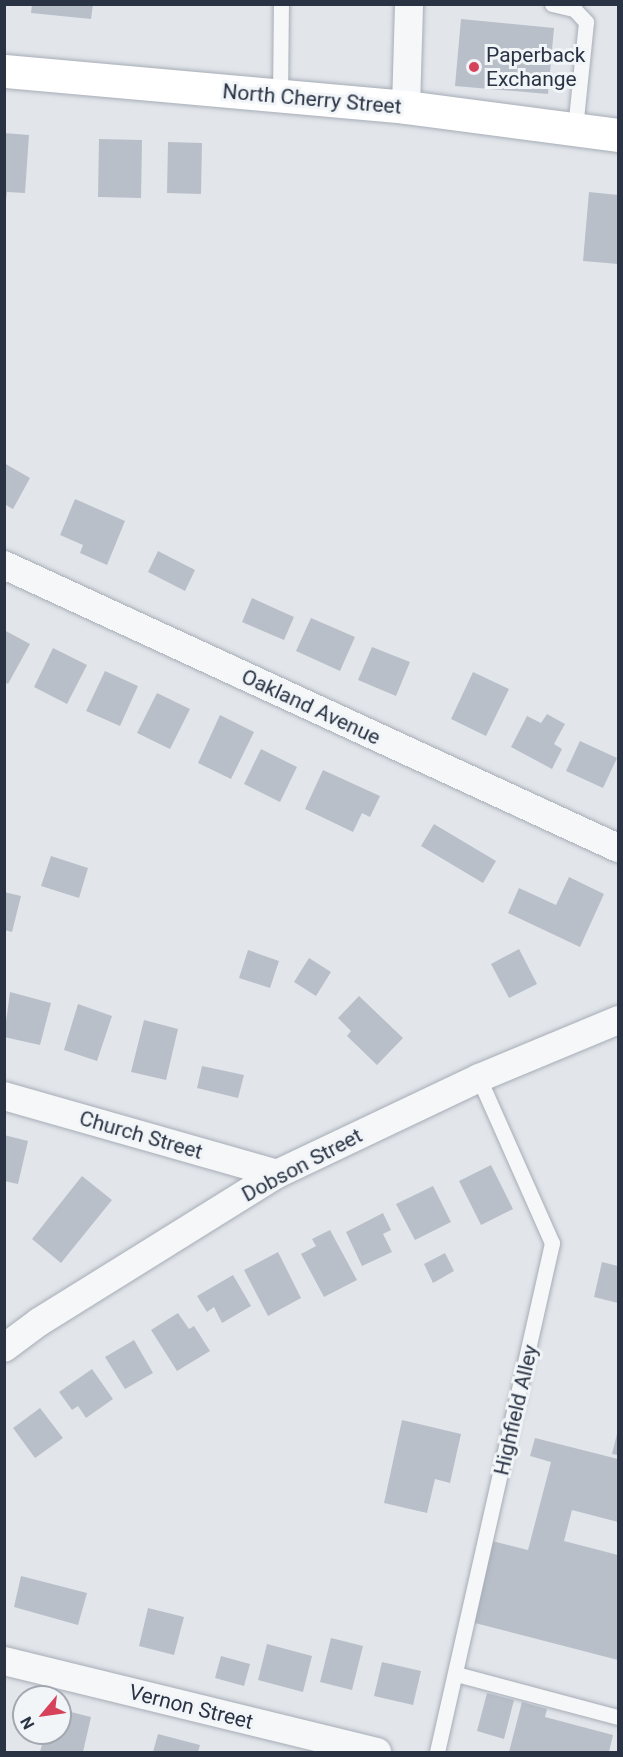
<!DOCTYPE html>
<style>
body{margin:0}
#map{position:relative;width:623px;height:1757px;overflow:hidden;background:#e2e6eb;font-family:Roboto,sans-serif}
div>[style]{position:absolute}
.building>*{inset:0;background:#b9bfc9}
.roads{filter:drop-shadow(0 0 2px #a7adb6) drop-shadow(0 0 2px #a7adb6)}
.service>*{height:15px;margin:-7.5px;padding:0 7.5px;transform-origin:7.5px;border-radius:7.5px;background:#f5f7f9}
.minor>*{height:28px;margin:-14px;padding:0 14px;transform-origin:14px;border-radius:14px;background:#f5f7f9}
.secondary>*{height:33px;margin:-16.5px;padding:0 16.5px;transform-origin:16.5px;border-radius:16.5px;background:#fff}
.dots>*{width:16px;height:16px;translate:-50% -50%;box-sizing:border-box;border:3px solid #f2f5f8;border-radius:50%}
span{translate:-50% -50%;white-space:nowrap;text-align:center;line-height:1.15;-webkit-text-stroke:6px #f2f5f8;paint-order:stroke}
.poi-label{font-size:21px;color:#293344}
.left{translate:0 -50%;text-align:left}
.street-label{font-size:21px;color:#293344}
.frame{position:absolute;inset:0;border:6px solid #293344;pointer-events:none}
.north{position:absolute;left:12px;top:1685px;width:60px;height:60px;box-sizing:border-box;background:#f2f5f8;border:2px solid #a2a7b0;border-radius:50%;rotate:241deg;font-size:16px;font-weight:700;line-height:24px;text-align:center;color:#293344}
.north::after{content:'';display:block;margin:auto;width:21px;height:27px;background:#d54259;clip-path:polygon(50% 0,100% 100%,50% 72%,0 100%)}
</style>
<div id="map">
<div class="building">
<i style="clip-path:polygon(32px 4px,93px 4px,91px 19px,31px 13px)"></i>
<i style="clip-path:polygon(461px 19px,554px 28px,548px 94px,455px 86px)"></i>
<i style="clip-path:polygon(4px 133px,29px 135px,25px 193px,7px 192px,6px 200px)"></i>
<i style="clip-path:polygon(99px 139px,142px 140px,141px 198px,98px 197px)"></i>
<i style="clip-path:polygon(168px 142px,202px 143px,201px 194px,167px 193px)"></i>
<i style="clip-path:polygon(589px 192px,618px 195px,618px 264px,583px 261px)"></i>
<i style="clip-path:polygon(4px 463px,30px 478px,13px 509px,4px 504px)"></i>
<i style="clip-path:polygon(75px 499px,125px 521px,107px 565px,80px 553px,83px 545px,60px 535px)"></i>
<i style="clip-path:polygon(158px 551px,195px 570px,185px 591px,148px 572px)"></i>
<i style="clip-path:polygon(252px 598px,294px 617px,284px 640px,242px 622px)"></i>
<i style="clip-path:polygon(311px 618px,355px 637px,340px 671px,296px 651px)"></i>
<i style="clip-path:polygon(4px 630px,30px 644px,8px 684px,4px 682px)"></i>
<i style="clip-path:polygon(372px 647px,410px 662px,396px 696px,358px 680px)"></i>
<i style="clip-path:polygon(53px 648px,87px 665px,67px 704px,34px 687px)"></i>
<i style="clip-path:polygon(105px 671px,138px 686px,120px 726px,86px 711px)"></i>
<i style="clip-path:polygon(473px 672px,509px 689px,486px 736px,451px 719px)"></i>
<i style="clip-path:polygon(157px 693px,190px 709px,170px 749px,137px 733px)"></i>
<i style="clip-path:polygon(547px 714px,565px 724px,554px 744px,562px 749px,552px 769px,511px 747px,527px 716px,541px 723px)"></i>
<i style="clip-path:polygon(220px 715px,254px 732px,231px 779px,198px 763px)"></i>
<i style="clip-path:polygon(580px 741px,617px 758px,603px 788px,566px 771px)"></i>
<i style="clip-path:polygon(261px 749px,297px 767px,280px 802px,244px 784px)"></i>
<i style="clip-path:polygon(323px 770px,380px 796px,370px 817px,362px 813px,353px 832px,305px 809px)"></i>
<i style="clip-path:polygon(434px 824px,496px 861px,483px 883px,421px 846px)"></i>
<i style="clip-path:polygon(51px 856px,88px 868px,79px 898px,41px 886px)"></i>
<i style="clip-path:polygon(569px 877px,604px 894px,580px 947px,508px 913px,519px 888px,556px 905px)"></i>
<i style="clip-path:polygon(4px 892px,21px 896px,12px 932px,4px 930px)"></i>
<i style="clip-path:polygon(519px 949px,537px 984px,509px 998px,491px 964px)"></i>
<i style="clip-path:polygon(248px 950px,279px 961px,270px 988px,239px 978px)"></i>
<i style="clip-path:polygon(309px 958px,331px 972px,316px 996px,294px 982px)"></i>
<i style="clip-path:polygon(10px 992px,51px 1003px,40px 1045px,4px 1037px)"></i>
<i style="clip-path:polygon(359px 996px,403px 1038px,377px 1065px,347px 1036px,351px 1031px,338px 1018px)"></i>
<i style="clip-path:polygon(78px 1004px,112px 1016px,97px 1061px,64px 1050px)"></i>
<i style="clip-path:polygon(144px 1020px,178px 1029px,166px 1080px,131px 1072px)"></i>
<i style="clip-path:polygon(202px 1066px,244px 1075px,238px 1098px,197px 1088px)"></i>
<i style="clip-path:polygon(4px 1135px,28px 1141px,18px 1184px,4px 1181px)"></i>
<i style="clip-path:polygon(491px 1165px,513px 1209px,481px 1225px,459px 1181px)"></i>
<i style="clip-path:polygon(82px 1176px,112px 1200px,61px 1263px,32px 1239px)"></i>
<i style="clip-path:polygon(433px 1186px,451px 1222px,415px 1240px,396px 1204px)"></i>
<i style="clip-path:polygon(383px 1213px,391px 1230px,383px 1234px,392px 1252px,362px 1266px,346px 1232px)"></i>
<i style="clip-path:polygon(330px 1230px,357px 1280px,324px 1297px,301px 1254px,316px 1246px,312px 1239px)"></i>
<i style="clip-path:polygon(278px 1252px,301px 1298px,268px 1316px,244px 1270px)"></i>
<i style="clip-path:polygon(445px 1253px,454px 1271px,433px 1283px,424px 1264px)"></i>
<i style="clip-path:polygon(602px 1262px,618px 1266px,618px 1303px,594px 1297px)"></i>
<i style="clip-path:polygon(233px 1275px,251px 1306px,222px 1323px,214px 1307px,207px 1312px,197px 1296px)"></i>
<i style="clip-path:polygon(178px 1313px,189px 1329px,194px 1326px,210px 1351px,177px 1371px,151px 1330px)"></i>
<i style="clip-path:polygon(134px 1340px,153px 1373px,125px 1389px,105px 1357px)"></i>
<i style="clip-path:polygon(92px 1369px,113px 1399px,86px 1418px,78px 1406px,72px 1410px,59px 1392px)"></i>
<i style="clip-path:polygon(40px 1408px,63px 1438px,35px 1458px,13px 1428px)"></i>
<i style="clip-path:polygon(402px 1420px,461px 1434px,450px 1483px,435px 1479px,427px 1513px,384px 1503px)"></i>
<i style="clip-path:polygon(618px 1430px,618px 1455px,612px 1454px)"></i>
<i style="clip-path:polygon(535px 1438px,618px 1459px,618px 1522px,572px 1510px,564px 1541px,618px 1555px,618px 1660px,471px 1622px,492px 1541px,528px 1550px,551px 1462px,530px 1456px)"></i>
<i style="clip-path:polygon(21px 1576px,87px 1593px,78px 1625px,14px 1607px)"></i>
<i style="clip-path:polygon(148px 1608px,184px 1617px,174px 1655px,139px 1646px)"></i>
<i style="clip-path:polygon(331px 1638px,363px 1646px,352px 1690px,320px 1682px)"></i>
<i style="clip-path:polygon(267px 1644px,312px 1656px,303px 1692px,258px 1680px)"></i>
<i style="clip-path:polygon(221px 1656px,250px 1664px,244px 1686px,215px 1678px)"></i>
<i style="clip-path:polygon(382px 1662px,421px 1671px,413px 1705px,374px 1696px)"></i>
<i style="clip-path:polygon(487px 1693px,514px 1700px,504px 1739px,477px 1731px)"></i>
<i style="clip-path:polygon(522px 1702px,547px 1709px,545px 1717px,613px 1735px,609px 1752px,509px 1752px)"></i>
<i style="clip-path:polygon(67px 1711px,91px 1717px,83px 1752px,40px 1752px,45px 1733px,60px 1733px)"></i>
<i style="clip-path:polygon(158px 1734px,200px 1745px,198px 1752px,153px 1752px)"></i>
</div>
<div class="roads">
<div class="service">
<i style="left:552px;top:4px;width:23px;rotate:13deg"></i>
<i style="left:574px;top:9px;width:18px;rotate:47deg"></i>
<i style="left:586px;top:22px;width:108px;rotate:95.9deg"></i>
<i style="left:280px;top:96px;width:92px;rotate:-89.4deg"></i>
<i style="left:456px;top:1674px;width:168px;rotate:14.9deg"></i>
<i style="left:437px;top:1752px;width:522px;rotate:-77.27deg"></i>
<i style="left:552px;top:1243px;width:180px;rotate:-113.9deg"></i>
</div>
<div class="minor">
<i style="left:406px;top:107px;width:103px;rotate:-88.3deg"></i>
<i style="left:4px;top:565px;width:676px;rotate:24.75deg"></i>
<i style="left:4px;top:1096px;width:284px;rotate:15.9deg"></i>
<i style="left:4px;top:1348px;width:44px;rotate:-36.6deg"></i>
<i style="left:39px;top:1322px;width:280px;rotate:-31.9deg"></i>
<i style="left:277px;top:1174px;width:224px;rotate:-25.4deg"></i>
<i style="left:479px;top:1078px;width:151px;rotate:-22.6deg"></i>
<i style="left:4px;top:1661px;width:384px;rotate:13.7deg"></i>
</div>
<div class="secondary">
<i style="left:4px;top:71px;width:404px;rotate:5.1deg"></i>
<i style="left:406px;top:107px;width:214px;rotate:7.5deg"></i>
</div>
</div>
<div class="dots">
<i style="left:474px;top:67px;background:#d54259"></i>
</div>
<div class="poi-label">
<span class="left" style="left:486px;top:67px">Paperback<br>Exchange</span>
</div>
<div class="street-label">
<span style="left:312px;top:99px;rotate:5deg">North Cherry Street</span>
<span style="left:311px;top:707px;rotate:25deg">Oakland Avenue</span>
<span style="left:141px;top:1135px;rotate:16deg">Church Street</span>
<span style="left:302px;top:1165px;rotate:-28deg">Dobson Street</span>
<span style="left:516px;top:1410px;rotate:-77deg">Highfield Alley</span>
<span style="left:191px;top:1707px;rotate:14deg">Vernon Street</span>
</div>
<div class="frame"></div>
<div class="north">N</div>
</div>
